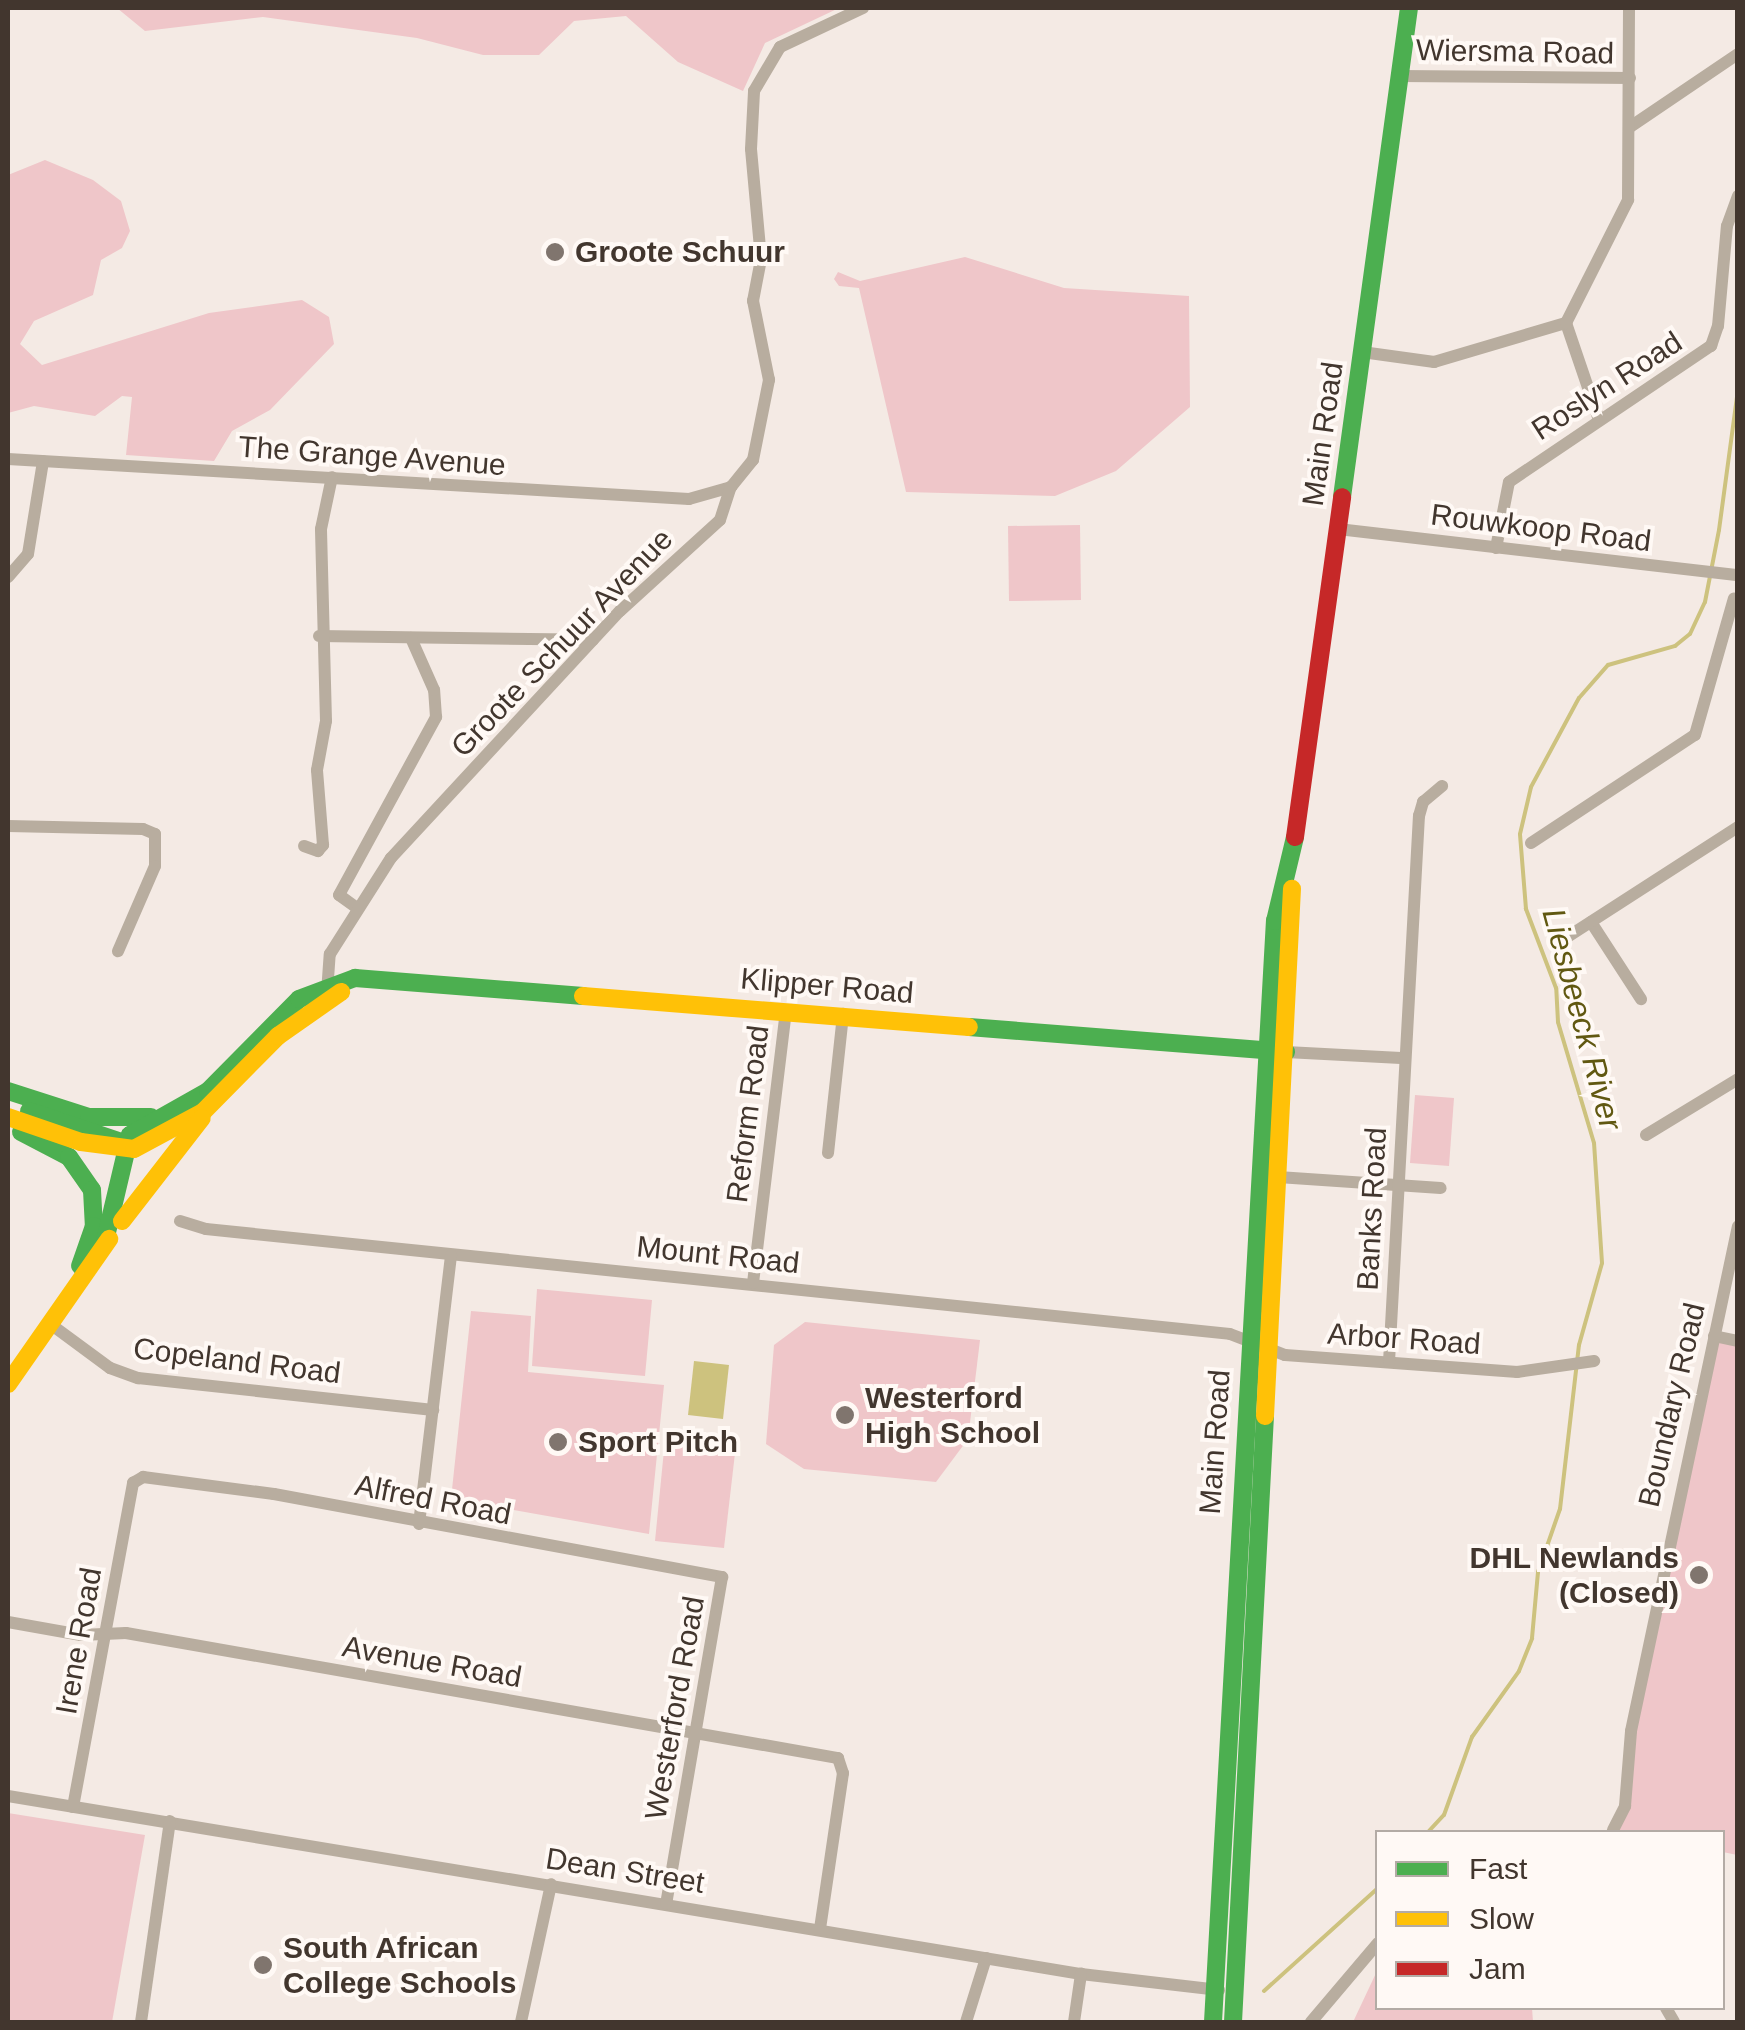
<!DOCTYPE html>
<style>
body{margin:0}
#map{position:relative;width:1745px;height:2030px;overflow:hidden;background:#f4eae4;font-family:Arial,sans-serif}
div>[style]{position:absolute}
.green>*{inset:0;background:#efc6c9}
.water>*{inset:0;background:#cdc27e}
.stream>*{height:4px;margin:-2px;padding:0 2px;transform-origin:2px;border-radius:2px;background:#cdc27e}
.street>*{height:12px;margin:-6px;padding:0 6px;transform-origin:6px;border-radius:6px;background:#b8ad9f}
.fast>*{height:18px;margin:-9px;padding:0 9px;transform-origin:9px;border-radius:9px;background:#4caf50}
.slow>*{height:18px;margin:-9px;padding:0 9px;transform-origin:9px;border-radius:9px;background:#ffc107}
.jam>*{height:18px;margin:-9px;padding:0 9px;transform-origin:9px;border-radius:9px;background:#c62828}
.dots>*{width:28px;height:28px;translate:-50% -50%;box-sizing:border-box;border:5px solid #fff9f5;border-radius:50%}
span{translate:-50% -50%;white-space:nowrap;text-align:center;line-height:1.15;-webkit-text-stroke:8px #fff9f5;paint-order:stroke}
.street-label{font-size:30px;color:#42362e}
.poi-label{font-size:30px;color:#42362e;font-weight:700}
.left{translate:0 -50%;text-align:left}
.right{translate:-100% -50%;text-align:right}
.water-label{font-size:32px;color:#615811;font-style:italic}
.frame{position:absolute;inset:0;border:10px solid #42362e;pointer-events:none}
.legend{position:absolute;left:1375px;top:1830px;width:350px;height:180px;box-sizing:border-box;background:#fff9f5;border:2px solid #b3aba5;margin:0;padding:12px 18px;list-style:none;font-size:30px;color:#42362e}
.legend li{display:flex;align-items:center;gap:20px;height:50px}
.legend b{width:50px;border:2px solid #b3aba5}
</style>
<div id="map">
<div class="green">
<i style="clip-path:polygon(117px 8px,839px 8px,765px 43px,743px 91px,678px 62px,626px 16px,574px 21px,539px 55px,483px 55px,417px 38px,263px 17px,145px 31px)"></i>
<i style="clip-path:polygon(45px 160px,93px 180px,121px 201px,130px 231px,122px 248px,101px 260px,93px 295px,34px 321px,20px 344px,42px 365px,209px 313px,302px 300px,329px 317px,334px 344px,270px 410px,232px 431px,214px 461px,126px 455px,132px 397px,122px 396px,95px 416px,34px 406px,8px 413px,8px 175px)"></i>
<i style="clip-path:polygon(965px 257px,1064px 288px,1189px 296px,1190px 407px,1116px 471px,1055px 496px,906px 492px,859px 288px,839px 286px,834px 279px,838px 272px,860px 281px)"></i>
<i style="clip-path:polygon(1080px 525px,1081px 600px,1009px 601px,1008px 526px)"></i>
<i style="clip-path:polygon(1415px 1095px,1454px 1098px,1449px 1166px,1410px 1163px)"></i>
<i style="clip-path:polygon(537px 1289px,652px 1300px,645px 1376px,532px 1366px)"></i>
<i style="clip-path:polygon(471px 1311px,531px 1316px,528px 1372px,664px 1385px,649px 1534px,451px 1499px)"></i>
<i style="clip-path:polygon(805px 1322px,980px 1340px,968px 1439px,936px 1482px,804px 1469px,766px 1444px,774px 1345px)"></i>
<i style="clip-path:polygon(1714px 1336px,1737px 1341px,1737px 1855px,1723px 1852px,1722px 1832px,1613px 1830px,1625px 1806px,1631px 1731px)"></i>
<i style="clip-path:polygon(666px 1430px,737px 1436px,724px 1548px,655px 1541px)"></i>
<i style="clip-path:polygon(8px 1813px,145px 1835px,112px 2022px,8px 2022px)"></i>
<i style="clip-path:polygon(1377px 1971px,1378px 2008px,1532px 2008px,1533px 2022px,1353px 2022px)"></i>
</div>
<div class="water">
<i style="clip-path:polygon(694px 1361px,729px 1365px,723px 1419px,688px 1415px)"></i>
</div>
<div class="stream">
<i style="left:1428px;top:1832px;width:23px;rotate:-47deg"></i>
<i style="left:1444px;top:1815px;width:83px;rotate:-70.3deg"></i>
<i style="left:1472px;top:1737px;width:81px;rotate:-54.5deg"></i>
<i style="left:1519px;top:1671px;width:35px;rotate:-68deg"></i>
<i style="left:1532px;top:1638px;width:66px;rotate:-84.8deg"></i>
<i style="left:1538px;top:1572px;width:67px;rotate:-70.8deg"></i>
<i style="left:1560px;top:1509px;width:165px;rotate:-83.4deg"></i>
<i style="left:1579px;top:1345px;width:85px;rotate:-74.3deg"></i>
<i style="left:1602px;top:1263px;width:120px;rotate:-93.8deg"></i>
<i style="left:1594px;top:1143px;width:126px;rotate:-106.6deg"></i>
<i style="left:1558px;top:1022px;width:34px;rotate:-93deg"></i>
<i style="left:1556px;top:988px;width:85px;rotate:-110.8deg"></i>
<i style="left:1526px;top:909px;width:75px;rotate:-94.6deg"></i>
<i style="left:1520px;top:834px;width:48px;rotate:-76.8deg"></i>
<i style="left:1531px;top:787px;width:101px;rotate:-61.7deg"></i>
<i style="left:1579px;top:698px;width:44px;rotate:-48.7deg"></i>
<i style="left:1608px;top:665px;width:70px;rotate:-15.8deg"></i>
<i style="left:1675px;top:646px;width:19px;rotate:-39deg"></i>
<i style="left:1690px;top:634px;width:35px;rotate:-65deg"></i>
<i style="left:1705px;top:602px;width:73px;rotate:-79deg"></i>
<i style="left:1719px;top:530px;width:142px;rotate:-82.3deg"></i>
<i style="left:1264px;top:1991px;width:154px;rotate:-42.1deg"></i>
</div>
<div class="street">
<i style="left:1399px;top:76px;width:231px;rotate:0.5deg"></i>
<i style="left:1630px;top:127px;width:130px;rotate:-34.1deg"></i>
<i style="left:1566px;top:323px;width:102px;rotate:71.2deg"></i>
<i style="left:1362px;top:352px;width:73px;rotate:7.9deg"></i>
<i style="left:1434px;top:362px;width:138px;rotate:-16.5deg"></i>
<i style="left:1566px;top:323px;width:138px;rotate:-63.2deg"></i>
<i style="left:1628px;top:200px;width:192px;rotate:-89.7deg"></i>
<i style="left:8px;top:459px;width:682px;rotate:3.36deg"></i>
<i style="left:689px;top:499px;width:44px;rotate:-15.9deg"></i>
<i style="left:731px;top:487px;width:35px;rotate:-51deg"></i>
<i style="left:753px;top:460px;width:82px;rotate:-78.7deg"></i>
<i style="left:769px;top:380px;width:81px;rotate:-101.4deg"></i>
<i style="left:753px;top:301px;width:43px;rotate:-79.2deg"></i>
<i style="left:761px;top:259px;width:110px;rotate:-95.2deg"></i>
<i style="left:751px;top:149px;width:58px;rotate:-87deg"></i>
<i style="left:754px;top:91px;width:51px;rotate:-59.4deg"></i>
<i style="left:780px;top:47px;width:92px;rotate:-25.2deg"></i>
<i style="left:1338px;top:529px;width:403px;rotate:6.6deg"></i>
<i style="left:1496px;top:548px;width:67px;rotate:-78.9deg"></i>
<i style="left:1509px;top:482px;width:244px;rotate:-34deg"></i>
<i style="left:1711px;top:346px;width:21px;rotate:-71deg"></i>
<i style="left:1718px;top:326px;width:100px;rotate:-84.9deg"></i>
<i style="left:1727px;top:226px;width:32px;rotate:-70deg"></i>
<i style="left:8px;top:577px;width:30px;rotate:-49deg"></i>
<i style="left:28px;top:554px;width:94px;rotate:-80.8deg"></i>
<i style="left:319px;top:636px;width:274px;rotate:0.8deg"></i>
<i style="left:8px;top:826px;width:135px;rotate:1.3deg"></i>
<i style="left:143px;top:829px;width:13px;rotate:23deg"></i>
<i style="left:155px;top:834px;width:32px;rotate:90deg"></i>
<i style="left:155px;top:866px;width:93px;rotate:113.5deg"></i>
<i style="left:1531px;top:843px;width:196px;rotate:-33.4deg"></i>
<i style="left:1695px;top:735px;width:142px;rotate:-74.1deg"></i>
<i style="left:304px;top:846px;width:15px;rotate:20deg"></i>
<i style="left:318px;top:851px;width:8px;rotate:-50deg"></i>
<i style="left:323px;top:845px;width:75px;rotate:-94.6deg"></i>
<i style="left:317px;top:770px;width:50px;rotate:-79.6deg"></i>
<i style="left:326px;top:721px;width:192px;rotate:-91.5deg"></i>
<i style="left:321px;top:529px;width:53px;rotate:-78.1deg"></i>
<i style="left:357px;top:908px;width:22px;rotate:-144deg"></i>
<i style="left:339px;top:895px;width:203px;rotate:-61.4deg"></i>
<i style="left:436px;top:717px;width:27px;rotate:-94deg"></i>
<i style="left:434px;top:690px;width:57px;rotate:-113.9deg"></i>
<i style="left:1591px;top:922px;width:92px;rotate:57deg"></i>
<i style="left:1558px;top:943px;width:214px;rotate:-32.8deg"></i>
<i style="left:327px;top:993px;width:39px;rotate:-86deg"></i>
<i style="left:330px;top:954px;width:114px;rotate:-57.6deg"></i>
<i style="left:391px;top:858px;width:337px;rotate:-47.2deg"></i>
<i style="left:620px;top:611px;width:135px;rotate:-42.3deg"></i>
<i style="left:720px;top:520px;width:35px;rotate:-72deg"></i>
<i style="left:1286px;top:1052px;width:115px;rotate:3deg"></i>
<i style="left:1646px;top:1135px;width:108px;rotate:-31.3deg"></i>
<i style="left:828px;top:1153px;width:140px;rotate:-83.8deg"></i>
<i style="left:1278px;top:1177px;width:163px;rotate:3.9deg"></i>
<i style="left:180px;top:1221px;width:27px;rotate:17deg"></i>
<i style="left:206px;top:1229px;width:1029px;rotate:5.85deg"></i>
<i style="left:1230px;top:1334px;width:59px;rotate:20.9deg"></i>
<i style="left:1285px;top:1355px;width:233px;rotate:4.2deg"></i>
<i style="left:1517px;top:1372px;width:78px;rotate:-8.1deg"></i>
<i style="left:753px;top:1283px;width:275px;rotate:-83.1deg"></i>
<i style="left:49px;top:1323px;width:76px;rotate:36.4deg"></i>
<i style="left:110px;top:1368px;width:30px;rotate:20deg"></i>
<i style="left:138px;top:1378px;width:297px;rotate:6.2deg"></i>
<i style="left:1714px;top:1336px;width:25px;rotate:12deg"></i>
<i style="left:1389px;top:1362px;width:547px;rotate:-86.86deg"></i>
<i style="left:1419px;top:816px;width:15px;rotate:-74deg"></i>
<i style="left:1423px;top:802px;width:25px;rotate:-40deg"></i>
<i style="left:419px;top:1524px;width:271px;rotate:-83.2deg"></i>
<i style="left:8px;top:1622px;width:74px;rotate:10.1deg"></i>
<i style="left:81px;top:1635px;width:45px;rotate:-2.5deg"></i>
<i style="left:126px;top:1633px;width:723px;rotate:9.96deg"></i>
<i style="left:838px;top:1758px;width:16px;rotate:72deg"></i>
<i style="left:843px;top:1773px;width:158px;rotate:98.4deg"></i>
<i style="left:8px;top:1796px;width:1088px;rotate:9.42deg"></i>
<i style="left:1081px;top:1974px;width:139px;rotate:6.6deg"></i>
<i style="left:73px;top:1807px;width:330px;rotate:-79.5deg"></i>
<i style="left:133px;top:1483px;width:12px;rotate:-31deg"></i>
<i style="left:143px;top:1477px;width:132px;rotate:7.4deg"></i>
<i style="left:274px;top:1494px;width:456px;rotate:10.5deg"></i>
<i style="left:722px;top:1577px;width:331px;rotate:99.7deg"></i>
<i style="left:1613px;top:1830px;width:27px;rotate:-63deg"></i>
<i style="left:1625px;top:1806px;width:75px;rotate:-85.4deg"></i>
<i style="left:1631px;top:1731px;width:516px;rotate:-78.04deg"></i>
<i style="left:1666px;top:2008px;width:16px;rotate:60deg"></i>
<i style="left:141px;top:2022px;width:203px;rotate:-81.8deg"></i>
<i style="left:521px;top:2022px;width:141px;rotate:-77.7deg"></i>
<i style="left:966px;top:2022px;width:67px;rotate:-72.6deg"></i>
<i style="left:1074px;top:2022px;width:49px;rotate:-81.7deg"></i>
<i style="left:1311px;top:2022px;width:104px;rotate:-49.7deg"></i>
</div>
<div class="fast">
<i style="left:1342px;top:497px;width:494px;rotate:-82.2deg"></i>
<i style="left:969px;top:1027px;width:318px;rotate:4.5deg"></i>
<i style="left:8px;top:1091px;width:85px;rotate:17.8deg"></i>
<i style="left:89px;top:1117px;width:62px"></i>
<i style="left:29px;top:1111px;width:107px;rotate:18.6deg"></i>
<i style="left:21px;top:1132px;width:54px;rotate:27.5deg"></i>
<i style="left:69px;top:1157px;width:40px;rotate:55.1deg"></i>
<i style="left:92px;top:1190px;width:36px;rotate:87deg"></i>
<i style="left:94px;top:1226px;width:42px;rotate:109.3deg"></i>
<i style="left:104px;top:1245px;width:113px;rotate:-76.7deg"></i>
<i style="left:130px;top:1135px;width:90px;rotate:-29.4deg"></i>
<i style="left:208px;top:1091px;width:129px;rotate:-45.3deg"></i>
<i style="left:299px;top:999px;width:60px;rotate:-20.6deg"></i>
<i style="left:355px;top:978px;width:229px;rotate:4.5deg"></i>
<i style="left:1213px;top:2022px;width:1103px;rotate:-86.78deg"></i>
<i style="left:1275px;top:921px;width:86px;rotate:-76.6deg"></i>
<i style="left:1233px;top:2022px;width:607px;rotate:-86.98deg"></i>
</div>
<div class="slow">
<i style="left:583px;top:996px;width:387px;rotate:4.6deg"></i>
<i style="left:8px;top:1117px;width:77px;rotate:18.9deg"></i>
<i style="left:81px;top:1142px;width:53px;rotate:7.5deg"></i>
<i style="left:134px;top:1149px;width:78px;rotate:-28.2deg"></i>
<i style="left:203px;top:1112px;width:107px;rotate:-45.4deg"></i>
<i style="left:278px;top:1036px;width:77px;rotate:-34.9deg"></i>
<i style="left:122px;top:1221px;width:130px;rotate:-52.2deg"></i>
<i style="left:8px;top:1384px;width:177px;rotate:-55.1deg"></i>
<i style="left:1265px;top:1416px;width:528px;rotate:-87.07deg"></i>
</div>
<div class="jam">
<i style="left:1295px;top:837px;width:343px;rotate:-82.1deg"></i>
</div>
<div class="dots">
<i style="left:555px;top:252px;background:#80756e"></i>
<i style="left:845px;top:1415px;background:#80756e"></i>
<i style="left:558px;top:1442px;background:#80756e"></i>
<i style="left:1699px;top:1575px;background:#80756e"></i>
<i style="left:263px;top:1965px;background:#80756e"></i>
</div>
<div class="street-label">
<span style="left:1515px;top:52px;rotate:1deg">Wiersma Road</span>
<span style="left:1607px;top:386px;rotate:-33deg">Roslyn Road</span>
<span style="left:1323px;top:434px;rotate:-82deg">Main Road</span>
<span style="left:372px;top:456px;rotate:4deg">The Grange Avenue</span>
<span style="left:1541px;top:528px;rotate:7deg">Rouwkoop Road</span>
<span style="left:562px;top:643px;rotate:-46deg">Groote Schuur Avenue</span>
<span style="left:827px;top:986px;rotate:5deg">Klipper Road</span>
<span style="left:748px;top:1114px;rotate:-83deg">Reform Road</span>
<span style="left:1372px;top:1209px;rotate:-87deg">Banks Road</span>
<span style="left:718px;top:1255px;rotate:6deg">Mount Road</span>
<span style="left:1404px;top:1339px;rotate:4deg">Arbor Road</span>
<span style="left:237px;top:1361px;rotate:7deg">Copeland Road</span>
<span style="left:1672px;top:1405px;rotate:-77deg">Boundary Road</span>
<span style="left:1215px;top:1442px;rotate:-86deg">Main Road</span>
<span style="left:433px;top:1500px;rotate:11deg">Alfred Road</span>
<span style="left:79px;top:1641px;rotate:-80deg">Irene Road</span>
<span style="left:432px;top:1662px;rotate:10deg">Avenue Road</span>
<span style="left:675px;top:1708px;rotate:-80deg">Westerford Road</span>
<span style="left:625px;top:1871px;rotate:9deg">Dean Street</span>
</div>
<div class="poi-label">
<span class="left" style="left:575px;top:252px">Groote Schuur</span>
<span class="left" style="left:865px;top:1415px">Westerford<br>High School</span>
<span class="left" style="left:578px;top:1442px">Sport Pitch</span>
<span class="right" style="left:1679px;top:1575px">DHL Newlands<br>(Closed)</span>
<span class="left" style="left:283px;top:1965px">South African<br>College Schools</span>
</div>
<div class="water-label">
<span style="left:1582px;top:1019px;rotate:75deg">Liesbeeck River</span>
</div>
<div class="frame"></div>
<ul class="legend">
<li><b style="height:12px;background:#4caf50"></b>Fast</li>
<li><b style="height:12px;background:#ffc107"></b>Slow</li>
<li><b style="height:12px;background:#c62828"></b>Jam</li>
</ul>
</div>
